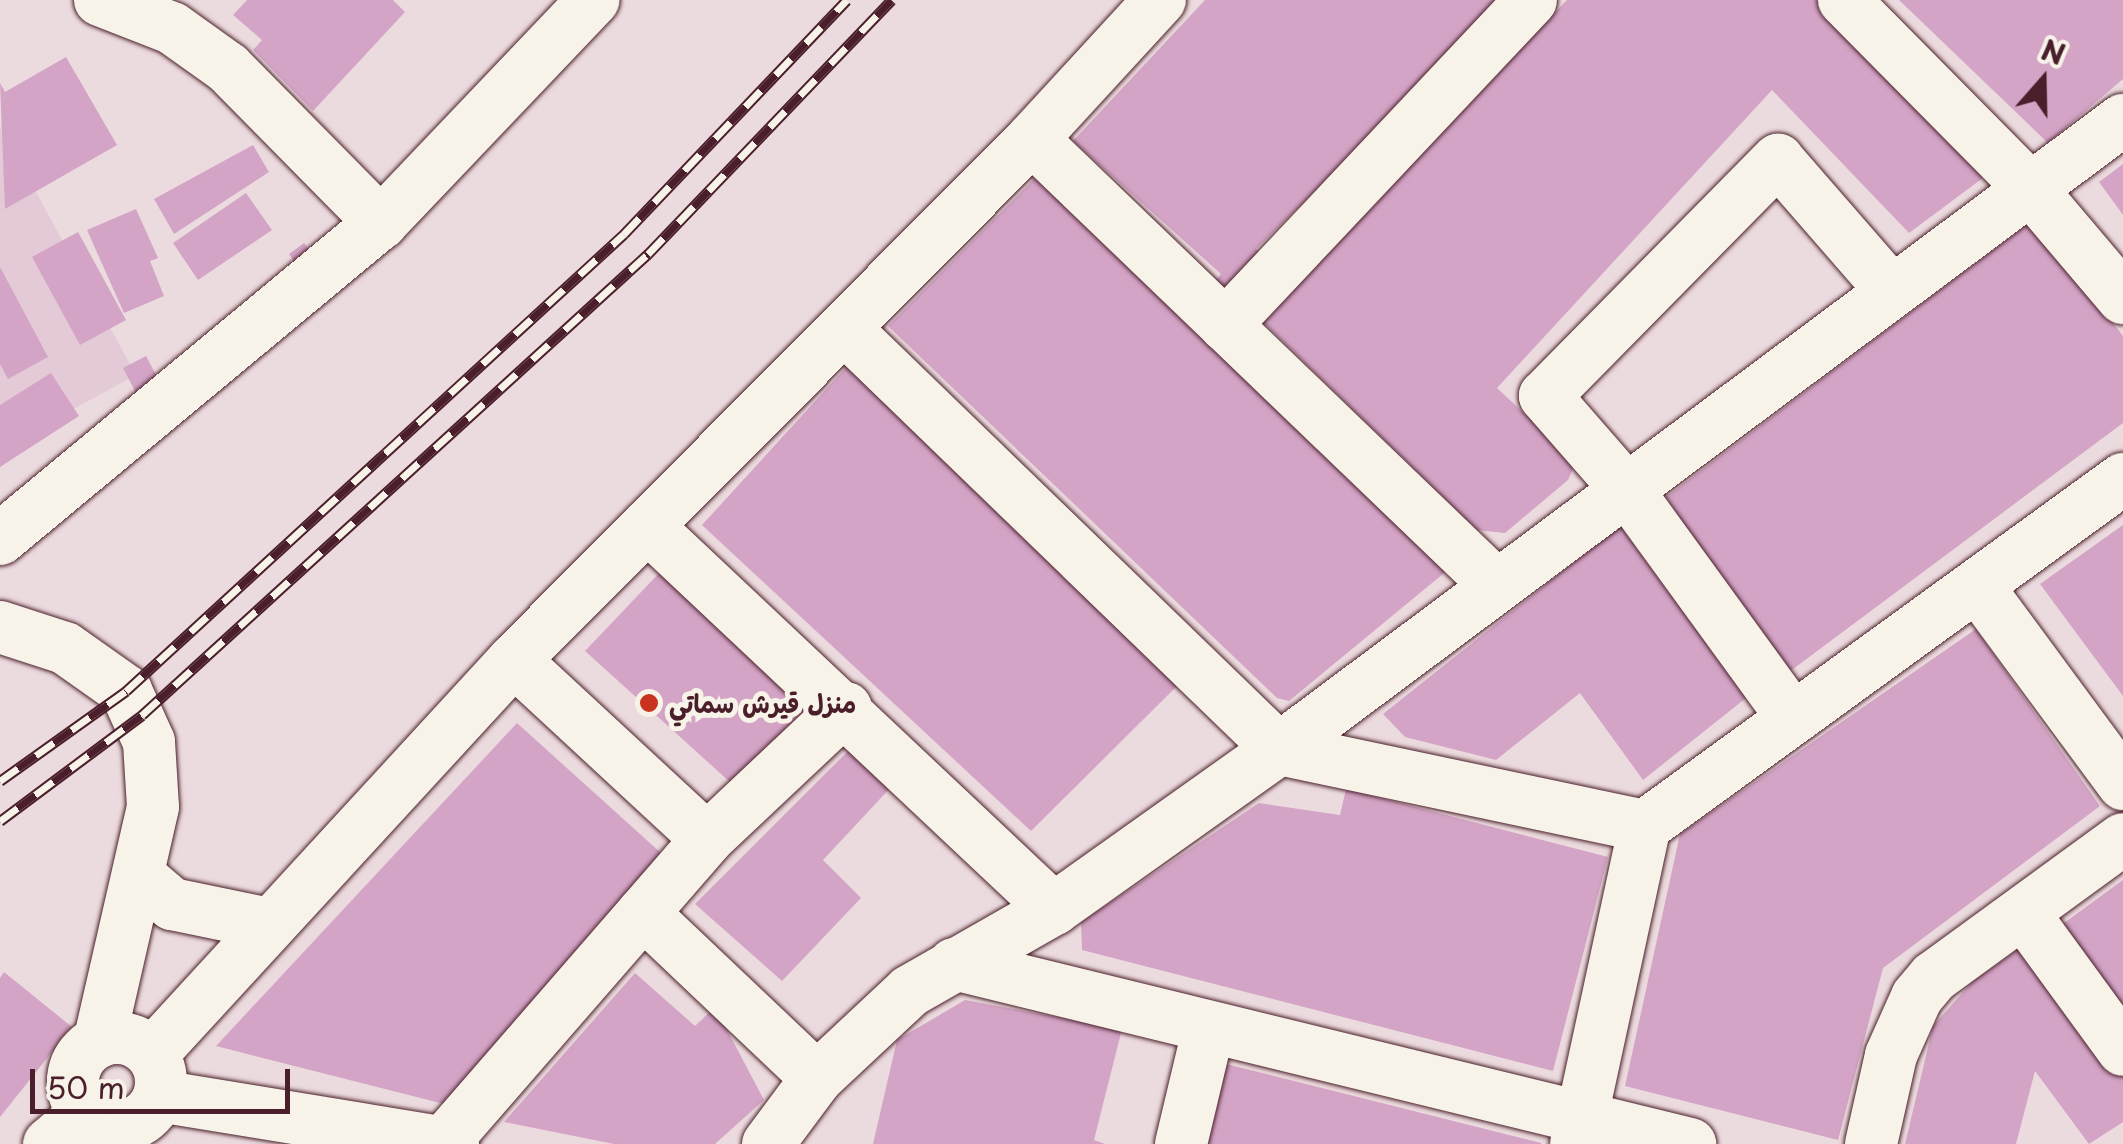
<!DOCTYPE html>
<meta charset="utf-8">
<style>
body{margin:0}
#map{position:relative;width:2123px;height:1144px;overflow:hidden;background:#ecdbde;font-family:"Playpen Sans","Playpen Sans Arabic",sans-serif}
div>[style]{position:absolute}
.built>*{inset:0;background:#e4cad6}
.building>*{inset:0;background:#d3a4c5}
.roads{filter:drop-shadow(0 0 2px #4a1f2b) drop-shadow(0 0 2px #4a1f2b)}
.minor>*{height:52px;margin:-26px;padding:0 26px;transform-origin:26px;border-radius:26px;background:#f7f3e8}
.minor>.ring{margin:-26px;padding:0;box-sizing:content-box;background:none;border:52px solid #f7f3e8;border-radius:50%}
.rail>*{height:11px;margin-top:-5.5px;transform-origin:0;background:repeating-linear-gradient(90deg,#f7f3e8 0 22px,#4a1f2b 0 44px);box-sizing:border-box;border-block:2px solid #4a1f2b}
.dots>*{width:28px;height:28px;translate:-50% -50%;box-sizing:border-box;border:5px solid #f7f3e8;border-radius:50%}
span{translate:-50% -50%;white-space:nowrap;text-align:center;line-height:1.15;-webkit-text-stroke:10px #f7f3e8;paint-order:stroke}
.poi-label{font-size:25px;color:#4a1f2b;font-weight:700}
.left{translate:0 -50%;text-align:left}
.north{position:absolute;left:1993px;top:30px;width:100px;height:100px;-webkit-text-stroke:8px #f7f3e8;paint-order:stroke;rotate:20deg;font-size:28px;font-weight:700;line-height:40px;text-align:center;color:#4a1f2b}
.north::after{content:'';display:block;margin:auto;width:35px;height:45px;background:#4a1f2b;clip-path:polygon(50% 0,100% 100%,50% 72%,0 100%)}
.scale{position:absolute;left:30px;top:1069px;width:260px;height:45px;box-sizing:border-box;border:5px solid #4a1f2b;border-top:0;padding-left:12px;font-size:30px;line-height:35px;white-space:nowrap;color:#4a1f2b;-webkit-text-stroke:8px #f7f3e8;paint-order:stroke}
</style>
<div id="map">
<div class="built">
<i style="clip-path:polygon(0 126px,136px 375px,0 449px)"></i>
</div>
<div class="building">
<i style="clip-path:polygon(247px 0,393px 0,405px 12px,313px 111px,253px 50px,262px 40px,233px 15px)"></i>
<i style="clip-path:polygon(1205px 0,1508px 0,1256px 249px,1289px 277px,1197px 302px,1221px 274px,1073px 141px)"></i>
<i style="clip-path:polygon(1567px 0,1832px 0,1999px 166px,1909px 233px,1772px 90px,1497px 388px,1571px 457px,1573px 469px,1568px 480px,1505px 533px,1477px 530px,1257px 316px)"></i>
<i style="clip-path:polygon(1899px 0,2123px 0,2123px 79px,2048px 143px)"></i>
<i style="clip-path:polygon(66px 57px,117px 145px,5px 209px,0 83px,5px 92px)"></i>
<i style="clip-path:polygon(253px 145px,269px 172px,174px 234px,154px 199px)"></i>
<i style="clip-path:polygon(2123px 164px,2123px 215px,2099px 182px)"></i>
<i style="clip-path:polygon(1041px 172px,1449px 569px,1289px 701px,1277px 698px,888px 326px)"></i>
<i style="clip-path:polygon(246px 193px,272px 230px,198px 280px,173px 243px)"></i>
<i style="clip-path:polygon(136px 209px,158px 258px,150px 261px,164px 296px,124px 313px,87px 230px)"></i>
<i style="clip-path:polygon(2033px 220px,2123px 336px,2123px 423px,1785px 675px,1666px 497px)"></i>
<i style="clip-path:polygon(78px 232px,126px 320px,80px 345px,32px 257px)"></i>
<i style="clip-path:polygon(304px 243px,319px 263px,303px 274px,289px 254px)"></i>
<i style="clip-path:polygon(0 267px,48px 357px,8px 379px,0 364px)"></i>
<i style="clip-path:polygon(146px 356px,161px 384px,138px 397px,123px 368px)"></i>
<i style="clip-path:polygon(851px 362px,1184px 679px,1031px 831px,702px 525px)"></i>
<i style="clip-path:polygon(51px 373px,79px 416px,0 467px,0 405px)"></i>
<i style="clip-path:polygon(1632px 516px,1756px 690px,1643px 780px,1580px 693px,1496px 760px,1405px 737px,1383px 714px)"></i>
<i style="clip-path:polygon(2123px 525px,2123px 696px,2040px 584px)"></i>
<i style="clip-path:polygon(662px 570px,821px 711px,741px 792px,585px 651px)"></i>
<i style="clip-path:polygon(1976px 629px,2100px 806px,1883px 968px,1838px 1140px,1625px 1086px,1680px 834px)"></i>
<i style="clip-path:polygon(517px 723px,671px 862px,452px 1106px,216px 1046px)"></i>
<i style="clip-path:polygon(850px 749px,893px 785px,823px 860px,861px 898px,782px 981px,695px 904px)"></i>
<i style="clip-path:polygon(1346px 789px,1608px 857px,1553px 1071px,1082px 950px,1081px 922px,1259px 803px,1340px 815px)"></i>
<i style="clip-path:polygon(2123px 880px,2123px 1011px,2060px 926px)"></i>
<i style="clip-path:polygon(2030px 941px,2123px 1073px,2123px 1122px,2089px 1144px,2035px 1071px,2016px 1144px,1905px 1144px,1933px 1026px,1972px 982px)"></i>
<i style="clip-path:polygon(4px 972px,72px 1027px,0 1117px,0 978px)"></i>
<i style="clip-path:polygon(635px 973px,695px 1026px,715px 1007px,764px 1100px,715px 1144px,614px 1144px,504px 1122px)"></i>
<i style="clip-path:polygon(965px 1000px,1122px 1029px,1094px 1140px,1105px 1144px,873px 1144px,897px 1040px)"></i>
<i style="clip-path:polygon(1218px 1062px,1541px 1143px,1541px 1144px,1198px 1144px)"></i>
</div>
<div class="roads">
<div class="minor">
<i style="left:100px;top:0;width:77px;rotate:21.3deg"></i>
<i style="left:172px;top:28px;width:69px;rotate:35.5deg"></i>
<i style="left:228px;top:68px;width:218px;rotate:45.4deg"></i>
<i style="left:1844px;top:0;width:262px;rotate:45.3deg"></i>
<i style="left:2028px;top:186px;width:147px;rotate:49.7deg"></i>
<i style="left:1032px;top:139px;width:642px;rotate:43.86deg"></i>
<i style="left:1225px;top:325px;width:446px;rotate:-46.7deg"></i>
<i style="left:845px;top:329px;width:604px;rotate:44.06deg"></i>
<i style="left:1279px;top:749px;width:374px;rotate:11.9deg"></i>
<i style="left:647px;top:526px;width:559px;rotate:43.26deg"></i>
<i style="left:0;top:539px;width:495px;rotate:-39.7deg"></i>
<i style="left:381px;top:223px;width:308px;rotate:-46.4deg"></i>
<i style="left:1978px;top:587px;width:245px;rotate:53.6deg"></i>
<i style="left:0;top:627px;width:68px;rotate:17.9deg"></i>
<i style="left:65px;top:648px;width:75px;rotate:35.2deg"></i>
<i style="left:126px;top:691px;width:56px;rotate:65.7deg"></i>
<i style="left:149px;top:742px;width:65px;rotate:86.5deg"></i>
<i style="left:153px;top:807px;width:241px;rotate:102.9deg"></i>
<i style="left:1792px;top:717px;width:281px;rotate:-126deg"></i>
<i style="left:1627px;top:490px;width:125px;rotate:-131.1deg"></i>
<i style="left:1545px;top:396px;width:332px;rotate:-45.4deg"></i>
<i style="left:1778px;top:160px;width:172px;rotate:49deg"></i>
<i style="left:707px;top:839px;width:191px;rotate:-43.3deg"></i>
<i style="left:138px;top:875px;width:45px;rotate:40.5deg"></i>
<i style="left:172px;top:904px;width:99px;rotate:11.7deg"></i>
<i style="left:643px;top:913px;width:240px;rotate:43.5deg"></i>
<i style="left:2024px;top:914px;width:168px;rotate:53.9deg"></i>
<i style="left:954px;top:964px;width:758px;rotate:13.74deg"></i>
<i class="ring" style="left:73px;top:1038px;width:36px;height:36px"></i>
<i style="left:152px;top:1054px;width:535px;rotate:-47.42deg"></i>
<i style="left:514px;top:660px;width:735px;rotate:-45.17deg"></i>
<i style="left:1032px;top:139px;width:189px;rotate:-47.4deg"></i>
<i style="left:159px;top:1096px;width:298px;rotate:9.3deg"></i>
<i style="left:444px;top:1142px;width:401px;rotate:-49deg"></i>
<i style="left:707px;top:839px;width:263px;rotate:-137.2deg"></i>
<i style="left:49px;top:1144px;width:48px;rotate:-40deg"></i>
<i style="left:768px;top:1144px;width:82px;rotate:-53.4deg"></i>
<i style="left:817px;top:1078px;width:127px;rotate:-43.1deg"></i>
<i style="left:910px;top:991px;width:166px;rotate:-29.7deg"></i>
<i style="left:1054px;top:909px;width:276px;rotate:-35.4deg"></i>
<i style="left:1279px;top:749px;width:1053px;rotate:-36.7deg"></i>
<i style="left:1181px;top:1144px;width:116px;rotate:-76.6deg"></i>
<i style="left:1576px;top:1144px;width:325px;rotate:-77.8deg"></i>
<i style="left:1645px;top:826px;width:591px;rotate:-35.98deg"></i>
<i style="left:1871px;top:1144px;width:91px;rotate:-77.3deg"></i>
<i style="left:1891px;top:1055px;width:64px;rotate:-65.9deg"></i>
<i style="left:1917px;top:997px;width:26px;rotate:-50deg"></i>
<i style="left:1934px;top:977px;width:234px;rotate:-36.1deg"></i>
</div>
</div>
<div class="rail">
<i style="left:0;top:781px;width:155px;rotate:-35.5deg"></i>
<i style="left:126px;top:691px;width:676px;rotate:-42.54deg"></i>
<i style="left:624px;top:234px;width:323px;rotate:-46.4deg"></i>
<i style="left:0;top:821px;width:177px;rotate:-36.7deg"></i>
<i style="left:142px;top:715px;width:685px;rotate:-42.34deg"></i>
<i style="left:648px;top:254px;width:352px;rotate:-46.2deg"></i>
</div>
<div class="dots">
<i style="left:649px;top:703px;background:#c8321e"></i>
</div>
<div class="poi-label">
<span class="left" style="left:669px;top:703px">منزل قيرش سماتي</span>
</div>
<div class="north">N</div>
<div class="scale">50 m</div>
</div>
